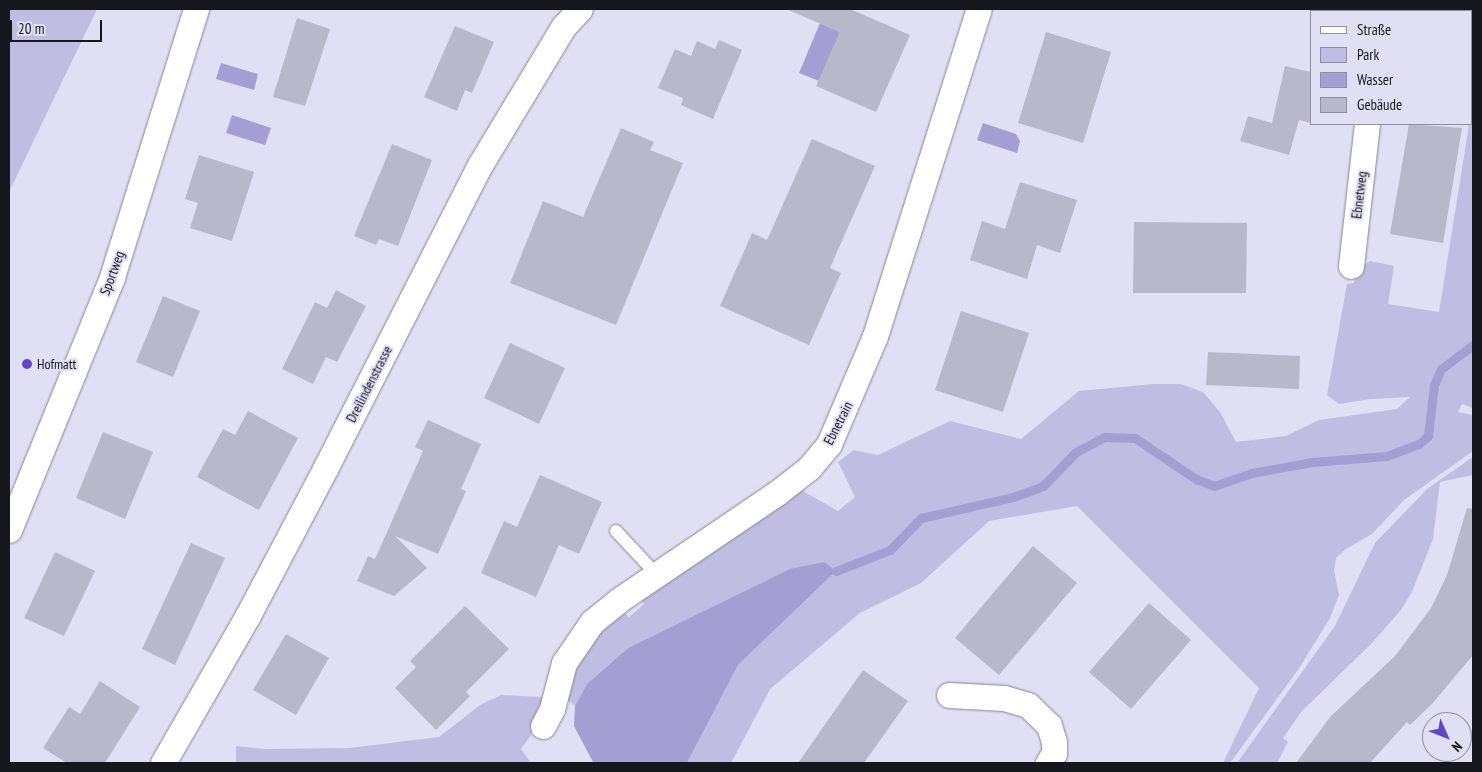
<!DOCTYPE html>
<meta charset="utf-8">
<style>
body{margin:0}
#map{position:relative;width:1482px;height:772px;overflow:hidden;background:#e0dff4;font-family:"PT Sans Narrow",sans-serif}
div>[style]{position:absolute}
.green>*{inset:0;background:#c0bde2}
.water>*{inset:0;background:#a39fd2}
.stream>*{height:9px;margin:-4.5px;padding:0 4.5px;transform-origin:4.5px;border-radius:4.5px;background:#a39fd2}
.building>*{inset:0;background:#b9b8cb}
.roads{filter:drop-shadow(0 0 1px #858496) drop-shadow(0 0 1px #858496)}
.lane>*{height:12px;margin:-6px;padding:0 6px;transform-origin:6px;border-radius:6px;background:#fff}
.street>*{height:25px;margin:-12.5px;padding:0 12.5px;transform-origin:12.5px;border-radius:12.5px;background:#fff}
.dots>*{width:14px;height:14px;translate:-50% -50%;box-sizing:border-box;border:2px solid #e0dff4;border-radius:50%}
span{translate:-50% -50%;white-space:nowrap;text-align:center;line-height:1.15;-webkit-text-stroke:4px #e0dff4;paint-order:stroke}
.street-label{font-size:14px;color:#16161d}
.poi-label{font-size:14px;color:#16161d}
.left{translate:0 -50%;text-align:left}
.frame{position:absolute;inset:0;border:10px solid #16161d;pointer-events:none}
.legend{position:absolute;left:1310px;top:10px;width:162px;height:115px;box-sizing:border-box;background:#e0dff4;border:1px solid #8f8f9e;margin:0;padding:6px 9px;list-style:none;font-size:15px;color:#16161d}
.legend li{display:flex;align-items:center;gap:10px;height:25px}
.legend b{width:25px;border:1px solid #8f8f9e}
.north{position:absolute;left:1422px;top:712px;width:50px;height:50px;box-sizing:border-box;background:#e0dff4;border:1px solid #8f8f9e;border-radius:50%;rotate:134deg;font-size:14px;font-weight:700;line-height:20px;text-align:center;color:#16161d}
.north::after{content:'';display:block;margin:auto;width:18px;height:22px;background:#6147c0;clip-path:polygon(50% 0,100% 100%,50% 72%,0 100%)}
.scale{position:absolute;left:10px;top:20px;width:92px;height:22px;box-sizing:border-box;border:2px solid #16161d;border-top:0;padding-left:6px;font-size:15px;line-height:18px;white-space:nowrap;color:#16161d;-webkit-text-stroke:4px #e0dff4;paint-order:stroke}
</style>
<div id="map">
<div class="green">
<i style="clip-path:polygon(9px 9px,97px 9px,9px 192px)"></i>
<i style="clip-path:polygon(1473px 100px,1473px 408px,1462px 404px,1458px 412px,1473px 415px,1473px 451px,1404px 500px,1372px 534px,1346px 549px,1336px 558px,1334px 570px,1339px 595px,1330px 618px,1298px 670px,1230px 763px,1223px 763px,1259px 688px,1077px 506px,989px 521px,921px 583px,860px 613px,770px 689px,731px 763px,687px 763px,738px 665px,836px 571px,762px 583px,628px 648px,587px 684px,575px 706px,565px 698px,571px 671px,592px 638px,622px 611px,629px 617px,644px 604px,640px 598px,801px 490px,838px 511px,855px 497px,838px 462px,854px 450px,878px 455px,950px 421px,1021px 439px,1079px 391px,1153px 384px,1181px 384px,1203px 392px,1220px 412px,1236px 442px,1286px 436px,1319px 420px,1397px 409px,1410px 397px,1371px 399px,1339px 404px,1327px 395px,1347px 284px,1354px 283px,1357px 270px,1370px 261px,1394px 266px,1388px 304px,1439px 312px)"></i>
<i style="clip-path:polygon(1473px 457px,1473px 475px,1440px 482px,1433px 539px,1412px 592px,1401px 610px,1370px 645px,1302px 711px,1283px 738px,1288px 742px,1277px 763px,1237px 763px,1335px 626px,1375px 543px,1427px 489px)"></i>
<i style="clip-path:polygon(501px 695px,542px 697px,542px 720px,521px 749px,531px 763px,236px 763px,236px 746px,265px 749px,349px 748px,439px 737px,480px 705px)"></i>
</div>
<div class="water">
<i style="clip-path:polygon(820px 23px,840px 32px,819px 81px,799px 73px)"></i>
<i style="clip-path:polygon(221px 63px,258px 74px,254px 90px,216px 79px)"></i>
<i style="clip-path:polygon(232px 115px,271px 128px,265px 145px,226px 133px)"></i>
<i style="clip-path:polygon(983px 123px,1016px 134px,1020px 141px,1017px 153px,977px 140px)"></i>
<i style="clip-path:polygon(824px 562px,836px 571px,738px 665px,687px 763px,593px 762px,574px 726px,575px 706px,587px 684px,628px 648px,790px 569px)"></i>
</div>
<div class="stream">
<i style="left:836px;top:571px;width:58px;rotate:-21.3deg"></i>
<i style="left:890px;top:550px;width:45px;rotate:-45.9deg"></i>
<i style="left:921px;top:518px;width:94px;rotate:-12.9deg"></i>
<i style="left:1013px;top:497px;width:32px;rotate:-20deg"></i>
<i style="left:1043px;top:486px;width:47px;rotate:-45.9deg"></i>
<i style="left:1076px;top:452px;width:32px;rotate:-28deg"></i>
<i style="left:1104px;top:437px;width:31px;rotate:2deg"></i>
<i style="left:1135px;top:438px;width:73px;rotate:33.9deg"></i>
<i style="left:1196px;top:479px;width:19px;rotate:21deg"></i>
<i style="left:1214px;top:486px;width:40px;rotate:-18.9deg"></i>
<i style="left:1252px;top:473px;width:61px;rotate:-10.4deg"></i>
<i style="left:1312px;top:462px;width:75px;rotate:-4.6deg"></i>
<i style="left:1387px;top:456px;width:34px;rotate:-21deg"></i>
<i style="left:1419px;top:444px;width:12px;rotate:-42deg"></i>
<i style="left:1428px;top:436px;width:51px;rotate:-83.3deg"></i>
<i style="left:1434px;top:385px;width:17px;rotate:-66deg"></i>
<i style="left:1441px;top:369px;width:40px;rotate:-37deg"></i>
</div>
<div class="building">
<i style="clip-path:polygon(786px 9px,850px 9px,910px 35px,876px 112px,816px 86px,840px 32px)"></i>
<i style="clip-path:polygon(297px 18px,330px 29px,305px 106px,273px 97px)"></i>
<i style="clip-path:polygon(455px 26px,494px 42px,472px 93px,465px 90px,457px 111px,424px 97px)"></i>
<i style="clip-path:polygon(1046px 32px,1111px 52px,1083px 143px,1018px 123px)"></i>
<i style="clip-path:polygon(719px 40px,742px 50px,713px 119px,681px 105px,683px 98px,658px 88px,675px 49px,691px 56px,697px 41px,715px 49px)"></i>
<i style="clip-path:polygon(1285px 66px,1311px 72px,1311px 123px,1299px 120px,1289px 155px,1240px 141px,1248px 116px,1272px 123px)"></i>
<i style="clip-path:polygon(1409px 124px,1462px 128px,1443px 243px,1390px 234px)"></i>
<i style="clip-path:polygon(621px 128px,654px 142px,650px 150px,683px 163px,616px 325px,510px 283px,543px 201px,583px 217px)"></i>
<i style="clip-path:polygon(812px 139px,875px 166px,830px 268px,841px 273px,809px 345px,720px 306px,752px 233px,767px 240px)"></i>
<i style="clip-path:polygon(392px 144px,432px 160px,398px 246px,379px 239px,376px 245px,354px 236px)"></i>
<i style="clip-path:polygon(199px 155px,254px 172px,232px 241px,190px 228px,198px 203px,185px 199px)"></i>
<i style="clip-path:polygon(1020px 182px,1077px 200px,1060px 253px,1037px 245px,1027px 279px,970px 260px,982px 221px,1005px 229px)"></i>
<i style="clip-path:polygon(1134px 222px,1247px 223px,1246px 293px,1133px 293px)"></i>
<i style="clip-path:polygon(336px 290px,366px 306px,337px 362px,326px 357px,313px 384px,282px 369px,315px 302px,327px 308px)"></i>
<i style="clip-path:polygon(163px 296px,200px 311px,173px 377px,136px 362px)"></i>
<i style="clip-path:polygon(961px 311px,1029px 333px,1003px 412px,935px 390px)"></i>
<i style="clip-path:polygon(510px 343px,565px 368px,539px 424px,484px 398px)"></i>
<i style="clip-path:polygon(1208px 352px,1300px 356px,1299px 389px,1206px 385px)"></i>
<i style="clip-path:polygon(248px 411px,298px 438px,259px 510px,197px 477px,223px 429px,235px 435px)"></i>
<i style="clip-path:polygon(428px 420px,481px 444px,461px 489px,466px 491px,438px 554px,395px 536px,427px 568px,394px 596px,357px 581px,368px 556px,375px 559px,423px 451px,415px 447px)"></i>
<i style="clip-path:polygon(103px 432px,153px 452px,125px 519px,76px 498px)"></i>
<i style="clip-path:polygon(540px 475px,602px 502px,579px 554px,559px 545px,536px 597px,481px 573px,504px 521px,517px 527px)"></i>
<i style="clip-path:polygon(1467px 508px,1473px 509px,1473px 655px,1432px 704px,1410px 725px,1407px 722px,1370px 763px,1296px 763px,1331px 716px,1395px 656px,1431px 608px,1447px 575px)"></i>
<i style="clip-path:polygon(191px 543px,225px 558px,175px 665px,142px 649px)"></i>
<i style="clip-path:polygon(1033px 546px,1077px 583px,999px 675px,955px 638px)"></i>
<i style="clip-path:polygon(55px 552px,95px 571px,64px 636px,24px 618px)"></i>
<i style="clip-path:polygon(1149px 603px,1191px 640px,1131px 709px,1089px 672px)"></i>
<i style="clip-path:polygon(465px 606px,509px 649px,466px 692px,470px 696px,436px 730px,395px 688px,416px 667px,410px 661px)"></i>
<i style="clip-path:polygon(286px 634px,329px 658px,296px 715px,253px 690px)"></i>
<i style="clip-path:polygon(863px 670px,908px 701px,864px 763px,798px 763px)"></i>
<i style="clip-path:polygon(100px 681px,140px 707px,105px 763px,67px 763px,43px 748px,69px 707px,80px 714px)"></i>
</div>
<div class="roads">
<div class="lane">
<i style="left:616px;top:531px;width:60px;rotate:47deg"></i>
</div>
<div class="street">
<i style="left:1384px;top:11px;width:2px;rotate:-90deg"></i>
<i style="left:1351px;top:266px;width:143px;rotate:-83.6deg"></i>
<i style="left:9px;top:530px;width:273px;rotate:-67.8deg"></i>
<i style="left:112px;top:277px;width:281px;rotate:-72.6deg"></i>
<i style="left:949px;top:695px;width:55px;rotate:3.1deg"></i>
<i style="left:1004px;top:698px;width:25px;rotate:16deg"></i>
<i style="left:1028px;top:705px;width:29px;rotate:44deg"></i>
<i style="left:1049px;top:725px;width:18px;rotate:74deg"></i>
<i style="left:1054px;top:742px;width:11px;rotate:90deg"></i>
<i style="left:1054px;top:753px;width:12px;rotate:121deg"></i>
<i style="left:543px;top:726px;width:19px;rotate:-62deg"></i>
<i style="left:552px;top:709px;width:48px;rotate:-75.4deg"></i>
<i style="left:564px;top:663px;width:50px;rotate:-55.7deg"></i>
<i style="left:592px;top:622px;width:35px;rotate:-39deg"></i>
<i style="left:619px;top:600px;width:191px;rotate:-34.1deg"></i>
<i style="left:777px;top:493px;width:41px;rotate:-38deg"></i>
<i style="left:809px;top:468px;width:31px;rotate:-50deg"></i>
<i style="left:829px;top:444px;width:117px;rotate:-66.9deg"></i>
<i style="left:875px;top:336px;width:343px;rotate:-72.4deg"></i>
<i style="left:163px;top:763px;width:171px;rotate:-60.1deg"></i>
<i style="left:248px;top:615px;width:167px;rotate:-62.2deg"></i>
<i style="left:326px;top:467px;width:339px;rotate:-63deg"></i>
<i style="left:480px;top:165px;width:162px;rotate:-58.9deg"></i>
<i style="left:564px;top:26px;width:23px;rotate:-47deg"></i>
</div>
</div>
<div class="dots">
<i style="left:27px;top:364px;background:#6147c0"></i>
</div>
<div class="street-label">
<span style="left:1359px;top:195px;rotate:-83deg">Ebnetweg</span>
<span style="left:112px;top:273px;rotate:-70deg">Sportweg</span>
<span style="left:369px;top:384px;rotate:-63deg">Dreilindenstrasse</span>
<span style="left:838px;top:423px;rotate:-63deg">Ebnetrain</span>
</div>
<div class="poi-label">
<span class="left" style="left:37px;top:364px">Hofmatt</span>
</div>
<div class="frame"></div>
<ul class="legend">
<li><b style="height:6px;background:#fff"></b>Straße</li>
<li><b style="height:14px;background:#c0bde2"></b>Park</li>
<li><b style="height:14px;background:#a39fd2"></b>Wasser</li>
<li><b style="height:14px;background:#b9b8cb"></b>Gebäude</li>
</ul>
<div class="north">N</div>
<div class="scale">20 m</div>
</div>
